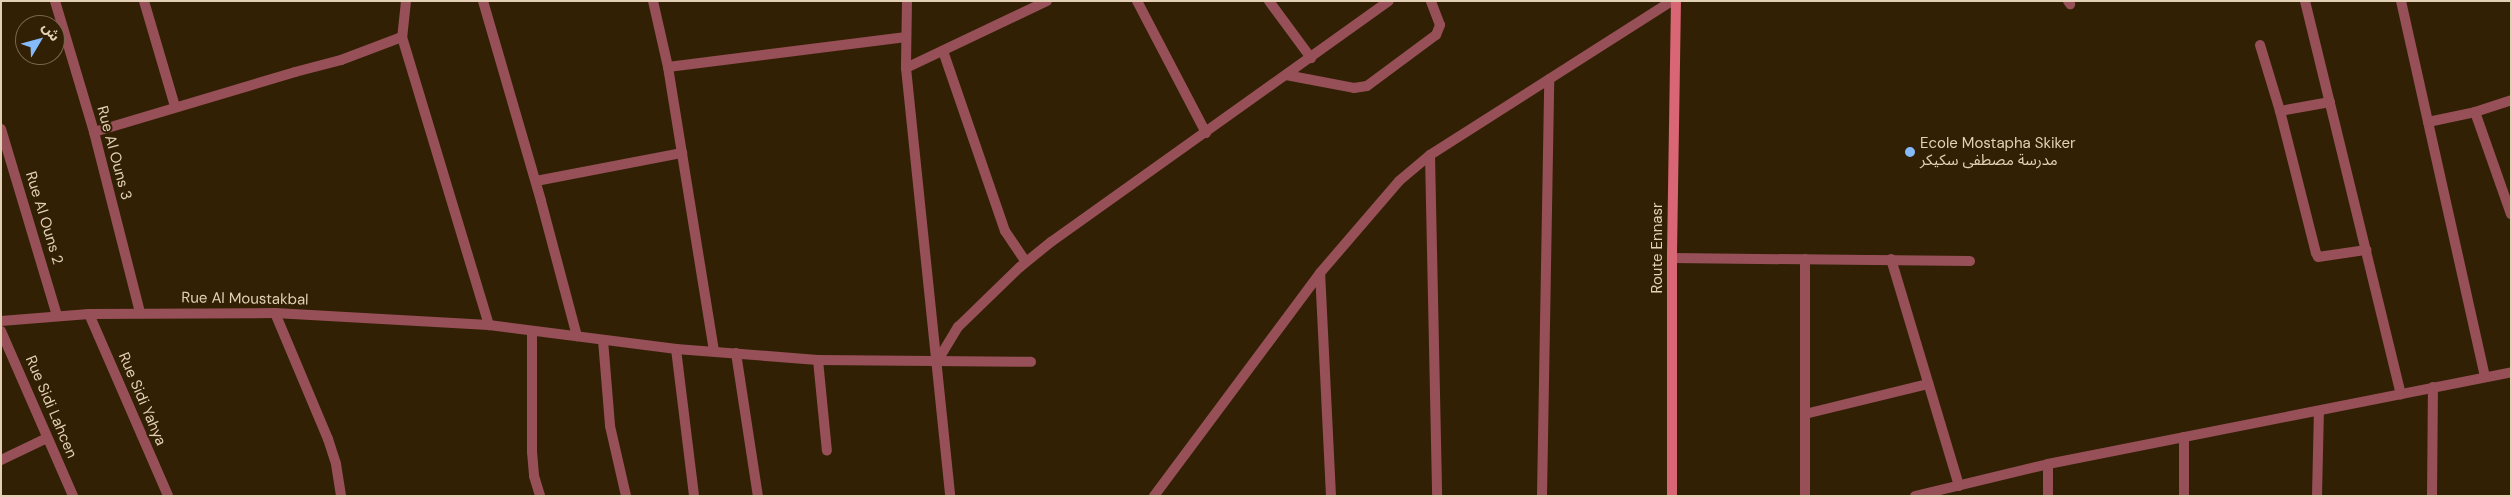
<!DOCTYPE html>
<meta charset="utf-8">
<style>
body{margin:0}
#map{position:relative;width:2512px;height:497px;overflow:hidden;background:#322005;font-family:"DM Sans","Noto Sans Arabic",sans-serif}
div>[style]{position:absolute}
.service>*{height:10px;margin:-5px;padding:0 5px;transform-origin:5px;border-radius:5px;background:#975058}
.minor>*{height:10px;margin:-5px;padding:0 5px;transform-origin:5px;border-radius:5px;background:#975058}
.secondary>*{height:10px;margin:-5px;padding:0 5px;transform-origin:5px;border-radius:5px;background:#d86674}
.dots>*{width:14px;height:14px;translate:-50% -50%;box-sizing:border-box;border:2px solid #322005;border-radius:50%}
span{translate:-50% -50%;white-space:nowrap;text-align:center;line-height:1.15;-webkit-text-stroke:4px #322005;paint-order:stroke}
.poi-label{font-size:15px;color:#e3d0b6}
.left{translate:0 -50%;text-align:left}
.street-label{font-size:15px;color:#e3d0b6}
.frame{position:absolute;inset:0;border:2px solid #e3d0b6;pointer-events:none}
.north{position:absolute;left:15px;top:15px;width:50px;height:50px;box-sizing:border-box;background:#322005;border:1px solid #79664c;border-radius:50%;rotate:53deg;font-size:14px;font-weight:700;line-height:20px;text-align:center;color:#e3d0b6}
.north::after{content:'';display:block;margin:auto;width:18px;height:22px;background:#86bbfb;clip-path:polygon(50% 0,100% 100%,50% 72%,0 100%)}
</style>
<div id="map">
<div class="service">
<i style="left:2260px;top:45px;width:69px;rotate:73.1deg"></i>
<i style="left:1286px;top:75px;width:69px;rotate:10.8deg"></i>
<i style="left:1354px;top:88px;width:13px;rotate:-9deg"></i>
<i style="left:1367px;top:86px;width:86px;rotate:-36.5deg"></i>
<i style="left:1436px;top:35px;width:11px;rotate:-68deg"></i>
<i style="left:1440px;top:25px;width:26px;rotate:-111deg"></i>
<i style="left:2330px;top:102px;width:51px;rotate:169.8deg"></i>
<i style="left:2280px;top:111px;width:146px;rotate:75.8deg"></i>
<i style="left:2316px;top:253px;width:4px;rotate:63deg"></i>
<i style="left:2318px;top:257px;width:49px;rotate:-8.3deg"></i>
<i style="left:275px;top:313px;width:137px;rotate:67.2deg"></i>
<i style="left:328px;top:439px;width:26px;rotate:72deg"></i>
<i style="left:336px;top:464px;width:32px;rotate:81deg"></i>
</div>
<div class="minor">
<i style="left:55px;top:1px;width:137px;rotate:73.4deg"></i>
<i style="left:94px;top:132px;width:186px;rotate:75.7deg"></i>
<i style="left:144px;top:1px;width:109px;rotate:73.6deg"></i>
<i style="left:406px;top:1px;width:36px;rotate:96deg"></i>
<i style="left:402px;top:37px;width:301px;rotate:73.2deg"></i>
<i style="left:483px;top:1px;width:208px;rotate:73.8deg"></i>
<i style="left:541px;top:201px;width:140px;rotate:75.1deg"></i>
<i style="left:653px;top:1px;width:68px;rotate:77.2deg"></i>
<i style="left:668px;top:67px;width:287px;rotate:80.8deg"></i>
<i style="left:907px;top:1px;width:67px;rotate:90.9deg"></i>
<i style="left:906px;top:68px;width:430px;rotate:84.1deg"></i>
<i style="left:1137px;top:1px;width:149px;rotate:62.4deg"></i>
<i style="left:1269px;top:1px;width:71px;rotate:53.6deg"></i>
<i style="left:2068px;top:1px;width:4px;rotate:56deg"></i>
<i style="left:2305px;top:1px;width:405px;rotate:76.3deg"></i>
<i style="left:2401px;top:1px;width:385px;rotate:77.4deg"></i>
<i style="left:943px;top:51px;width:190px;rotate:71deg"></i>
<i style="left:1005px;top:231px;width:37px;rotate:56deg"></i>
<i style="left:668px;top:67px;width:240px;rotate:-7.2deg"></i>
<i style="left:906px;top:68px;width:156px;rotate:-25.4deg"></i>
<i style="left:2475px;top:112px;width:108px;rotate:70.6deg"></i>
<i style="left:2428px;top:122px;width:48px;rotate:-12deg"></i>
<i style="left:2475px;top:112px;width:38px;rotate:-18deg"></i>
<i style="left:1px;top:129px;width:195px;rotate:73.3deg"></i>
<i style="left:94px;top:132px;width:210px;rotate:-16.6deg"></i>
<i style="left:295px;top:72px;width:48px;rotate:-14.6deg"></i>
<i style="left:341px;top:60px;width:65px;rotate:-20.7deg"></i>
<i style="left:1430px;top:155px;width:341px;rotate:88.8deg"></i>
<i style="left:536px;top:181px;width:149px;rotate:-10.9deg"></i>
<i style="left:1672px;top:258px;width:298px;rotate:0.6deg"></i>
<i style="left:1891px;top:259px;width:237px;rotate:73.3deg"></i>
<i style="left:89px;top:314px;width:198px;rotate:66.5deg"></i>
<i style="left:1px;top:321px;width:88px;rotate:-4.5deg"></i>
<i style="left:89px;top:314px;width:186px;rotate:-0.3deg"></i>
<i style="left:275px;top:313px;width:214px;rotate:3.2deg"></i>
<i style="left:489px;top:325px;width:189px;rotate:7.3deg"></i>
<i style="left:676px;top:349px;width:142px;rotate:4.4deg"></i>
<i style="left:818px;top:360px;width:213px;rotate:0.5deg"></i>
<i style="left:1px;top:331px;width:180px;rotate:66.4deg"></i>
<i style="left:532px;top:331px;width:121px;rotate:90deg"></i>
<i style="left:532px;top:452px;width:24px;rotate:85deg"></i>
<i style="left:534px;top:476px;width:21px;rotate:73deg"></i>
<i style="left:603px;top:340px;width:86px;rotate:85.3deg"></i>
<i style="left:610px;top:426px;width:72px;rotate:77.1deg"></i>
<i style="left:676px;top:349px;width:148px;rotate:83deg"></i>
<i style="left:736px;top:353px;width:145px;rotate:81.3deg"></i>
<i style="left:818px;top:360px;width:91px;rotate:84.4deg"></i>
<i style="left:938px;top:360px;width:39px;rotate:-59deg"></i>
<i style="left:958px;top:327px;width:86px;rotate:-44.1deg"></i>
<i style="left:1020px;top:267px;width:40px;rotate:-39deg"></i>
<i style="left:1051px;top:242px;width:415px;rotate:-35.5deg"></i>
<i style="left:1805px;top:414px;width:127px;rotate:-13.7deg"></i>
<i style="left:2184px;top:437px;width:59px;rotate:90deg"></i>
<i style="left:1px;top:460px;width:51px;rotate:-25.6deg"></i>
<i style="left:1154px;top:496px;width:278px;rotate:-53.3deg"></i>
<i style="left:1331px;top:496px;width:223px;rotate:-92.8deg"></i>
<i style="left:1320px;top:273px;width:121px;rotate:-49.3deg"></i>
<i style="left:1399px;top:181px;width:40px;rotate:-40deg"></i>
<i style="left:1430px;top:155px;width:287px;rotate:-32.5deg"></i>
<i style="left:1542px;top:496px;width:417px;rotate:-89deg"></i>
<i style="left:1805px;top:496px;width:237px;rotate:-90deg"></i>
<i style="left:1915px;top:496px;width:137px;rotate:-13.5deg"></i>
<i style="left:2048px;top:464px;width:472px;rotate:-11.2deg"></i>
<i style="left:2048px;top:496px;width:32px;rotate:-90deg"></i>
<i style="left:2317px;top:496px;width:85px;rotate:-88.7deg"></i>
<i style="left:2432px;top:496px;width:109px;rotate:-89.5deg"></i>
</div>
<div class="secondary">
<i style="left:1672px;top:496px;width:242px;rotate:-90deg"></i>
<i style="left:1672px;top:254px;width:253px;rotate:-89.1deg"></i>
</div>
<div class="dots">
<i style="left:1910px;top:152px;background:#86bbfb"></i>
</div>
<div class="poi-label">
<span class="left" style="left:1920px;top:152px">Ecole Mostapha Skiker<br>مدرسة مصطفى سكيكر</span>
</div>
<div class="street-label">
<span style="left:114px;top:153px;rotate:75deg">Rue Al Ouns 3</span>
<span style="left:44px;top:218px;rotate:73deg">Rue Al Ouns 2</span>
<span style="left:1658px;top:248px;rotate:-90deg">Route Ennasr</span>
<span style="left:245px;top:299px;rotate:1deg">Rue Al Moustakbal</span>
<span style="left:142px;top:399px;rotate:67deg">Rue Sidi Yahya</span>
<span style="left:51px;top:407px;rotate:67deg">Rue Sidi Lahcen</span>
</div>
<div class="frame"></div>
<div class="north">ش</div>
</div>
